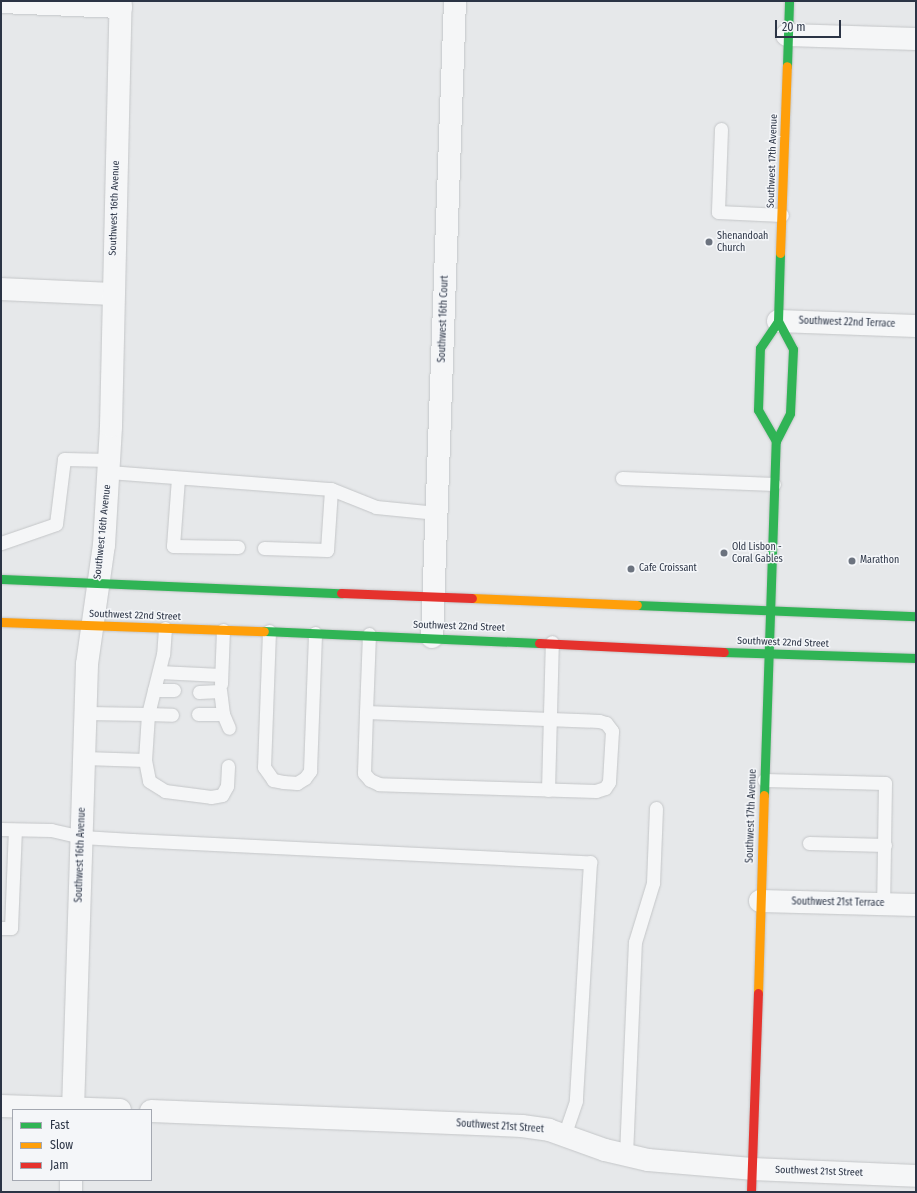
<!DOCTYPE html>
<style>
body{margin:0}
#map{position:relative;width:917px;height:1193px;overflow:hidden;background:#e6e8ea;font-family:"Fira Sans Condensed",sans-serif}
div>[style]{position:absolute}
.roads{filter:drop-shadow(0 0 1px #c4c6c8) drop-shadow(0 0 1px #c4c6c8)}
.lane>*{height:13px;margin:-6.5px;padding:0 6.5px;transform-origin:6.5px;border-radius:6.5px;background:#f5f6f7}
.street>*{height:22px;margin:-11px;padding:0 11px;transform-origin:11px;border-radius:11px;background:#f5f6f7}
.fast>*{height:9px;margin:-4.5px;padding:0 4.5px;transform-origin:4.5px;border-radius:4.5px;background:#30b455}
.slow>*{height:9px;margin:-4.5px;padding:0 4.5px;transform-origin:4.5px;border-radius:4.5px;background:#ff9f0a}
.jam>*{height:9px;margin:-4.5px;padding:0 4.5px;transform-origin:4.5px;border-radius:4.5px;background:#e5322d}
.dots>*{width:11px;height:11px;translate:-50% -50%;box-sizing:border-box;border:2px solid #f4f6f9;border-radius:50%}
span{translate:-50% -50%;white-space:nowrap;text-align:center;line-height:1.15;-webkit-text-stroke:3px #f4f6f9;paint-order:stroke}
.street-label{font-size:10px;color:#2b3445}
.poi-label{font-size:10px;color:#2b3445}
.left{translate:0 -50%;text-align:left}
.frame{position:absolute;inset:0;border:2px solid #2b3445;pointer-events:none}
.legend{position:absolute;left:12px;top:1109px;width:140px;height:72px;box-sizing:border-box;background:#f4f6f9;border:1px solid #a4a8b1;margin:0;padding:5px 7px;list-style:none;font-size:12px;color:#2b3445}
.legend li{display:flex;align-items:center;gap:8px;height:20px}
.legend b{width:20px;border:1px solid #a4a8b1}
.scale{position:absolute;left:775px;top:20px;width:66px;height:18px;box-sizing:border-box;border:2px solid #2b3445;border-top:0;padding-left:5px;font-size:12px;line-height:14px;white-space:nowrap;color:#2b3445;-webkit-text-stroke:3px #f4f6f9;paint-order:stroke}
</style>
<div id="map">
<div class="roads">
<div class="lane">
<i style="left:721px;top:129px;width:83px;rotate:92.1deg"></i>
<i style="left:718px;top:212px;width:64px;rotate:2.7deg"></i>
<i style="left:109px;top:472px;width:223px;rotate:4.4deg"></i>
<i style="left:331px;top:489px;width:48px;rotate:21.8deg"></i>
<i style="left:376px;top:507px;width:61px;rotate:5.6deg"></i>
<i style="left:178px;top:478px;width:68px;rotate:94.2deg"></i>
<i style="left:173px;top:546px;width:65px;rotate:0.9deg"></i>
<i style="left:622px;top:478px;width:152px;rotate:2.3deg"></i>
<i style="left:1px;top:543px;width:58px;rotate:-19.1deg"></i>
<i style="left:56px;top:524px;width:65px;rotate:-83deg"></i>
<i style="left:64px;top:459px;width:46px;rotate:1.2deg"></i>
<i style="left:264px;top:548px;width:63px;rotate:1.8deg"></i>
<i style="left:327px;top:550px;width:61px;rotate:-86.2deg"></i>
<i style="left:165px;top:628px;width:26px;rotate:94deg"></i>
<i style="left:163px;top:654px;width:62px;rotate:104deg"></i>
<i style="left:148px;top:714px;width:24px;rotate:2deg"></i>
<i style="left:269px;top:631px;width:136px;rotate:92.1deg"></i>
<i style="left:264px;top:767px;width:16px;rotate:55deg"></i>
<i style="left:273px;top:780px;width:10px;rotate:11deg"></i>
<i style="left:283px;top:782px;width:14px;rotate:4deg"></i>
<i style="left:297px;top:783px;width:9px;rotate:-32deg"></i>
<i style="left:305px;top:778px;width:9px;rotate:-54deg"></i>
<i style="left:310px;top:771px;width:138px;rotate:-87.9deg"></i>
<i style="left:159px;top:672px;width:62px;rotate:2.8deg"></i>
<i style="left:221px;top:684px;width:54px;rotate:-87.9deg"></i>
<i style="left:154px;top:690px;width:20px"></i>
<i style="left:366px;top:712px;width:233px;rotate:2.2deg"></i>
<i style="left:599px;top:721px;width:7px;rotate:16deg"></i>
<i style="left:606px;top:723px;width:10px;rotate:53deg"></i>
<i style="left:612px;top:731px;width:51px;rotate:93.4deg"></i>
<i style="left:609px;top:782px;width:7px;rotate:124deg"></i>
<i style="left:605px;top:788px;width:9px;rotate:162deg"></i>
<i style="left:596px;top:791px;width:217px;rotate:-178.2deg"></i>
<i style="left:379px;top:784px;width:10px;rotate:-156deg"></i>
<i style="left:370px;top:780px;width:9px;rotate:-131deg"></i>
<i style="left:364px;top:773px;width:61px;rotate:-88.1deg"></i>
<i style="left:366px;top:712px;width:78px;rotate:-87.8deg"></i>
<i style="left:86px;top:713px;width:62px;rotate:0.9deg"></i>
<i style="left:148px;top:714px;width:46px;rotate:93.7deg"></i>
<i style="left:145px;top:760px;width:21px;rotate:79deg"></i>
<i style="left:149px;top:781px;width:19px;rotate:32deg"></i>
<i style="left:165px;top:791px;width:46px;rotate:7.4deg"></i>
<i style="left:211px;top:797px;width:11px;rotate:-10deg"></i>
<i style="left:222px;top:795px;width:10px;rotate:-61deg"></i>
<i style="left:227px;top:786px;width:20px;rotate:-87deg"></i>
<i style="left:198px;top:714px;width:25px"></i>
<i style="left:223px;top:714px;width:23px;rotate:-97deg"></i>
<i style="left:220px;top:691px;width:21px;rotate:177deg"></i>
<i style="left:223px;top:714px;width:15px;rotate:67deg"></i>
<i style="left:84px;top:758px;width:61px;rotate:1.9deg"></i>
<i style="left:764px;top:780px;width:121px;rotate:1.4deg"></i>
<i style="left:885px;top:783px;width:121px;rotate:90.9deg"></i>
<i style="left:548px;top:790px;width:148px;rotate:-88.5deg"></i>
<i style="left:1px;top:829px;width:50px;rotate:1.1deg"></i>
<i style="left:51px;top:830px;width:32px;rotate:13deg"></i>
<i style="left:82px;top:837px;width:50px;rotate:3.4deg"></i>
<i style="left:132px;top:840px;width:459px;rotate:2.8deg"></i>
<i style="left:590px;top:862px;width:239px;rotate:93.4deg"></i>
<i style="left:576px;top:1101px;width:36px;rotate:109deg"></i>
<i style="left:809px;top:843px;width:76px;rotate:1.5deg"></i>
<i style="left:1px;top:928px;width:10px"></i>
<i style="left:11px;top:928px;width:98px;rotate:-87.7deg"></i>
<i style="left:626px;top:1155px;width:213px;rotate:-87.6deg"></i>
<i style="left:635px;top:942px;width:62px;rotate:-73deg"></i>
<i style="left:653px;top:883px;width:75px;rotate:-87.7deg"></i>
</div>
<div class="street">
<i style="left:1px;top:2px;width:120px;rotate:2.4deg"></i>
<i style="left:787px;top:35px;width:129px;rotate:1.8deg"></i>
<i style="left:1px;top:289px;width:112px;rotate:2.6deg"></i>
<i style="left:778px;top:321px;width:138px;rotate:2.1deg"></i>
<i style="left:432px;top:637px;width:636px;rotate:-87.93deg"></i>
<i style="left:760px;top:901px;width:156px;rotate:1.5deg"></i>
<i style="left:1px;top:1106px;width:119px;rotate:1.9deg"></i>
<i style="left:73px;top:1110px;width:446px;rotate:-88.2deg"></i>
<i style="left:87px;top:664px;width:120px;rotate:-81.9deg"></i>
<i style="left:104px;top:545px;width:119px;rotate:-86.6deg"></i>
<i style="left:111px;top:426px;width:425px;rotate:-88.7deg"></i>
<i style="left:151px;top:1111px;width:371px;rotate:2.3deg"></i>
<i style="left:522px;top:1126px;width:27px;rotate:8deg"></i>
<i style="left:549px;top:1130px;width:59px;rotate:19.7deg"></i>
<i style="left:605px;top:1150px;width:44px;rotate:13.1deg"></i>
<i style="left:648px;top:1160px;width:104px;rotate:4.9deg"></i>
<i style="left:752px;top:1169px;width:164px;rotate:2.4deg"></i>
<i style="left:71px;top:1192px;width:12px;rotate:-90deg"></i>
</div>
<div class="fast">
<i style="left:787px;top:66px;width:65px;rotate:-88.2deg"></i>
<i style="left:776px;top:441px;width:36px;rotate:-120deg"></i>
<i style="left:758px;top:410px;width:62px;rotate:-88.2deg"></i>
<i style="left:760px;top:348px;width:32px;rotate:-56deg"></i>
<i style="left:1px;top:579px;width:340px;rotate:2.4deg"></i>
<i style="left:637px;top:605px;width:279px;rotate:2.3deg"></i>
<i style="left:264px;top:631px;width:275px;rotate:2.5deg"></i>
<i style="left:724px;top:652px;width:192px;rotate:1.8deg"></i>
<i style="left:764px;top:795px;width:354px;rotate:-88.1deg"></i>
<i style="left:776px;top:441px;width:31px;rotate:-63deg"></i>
<i style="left:790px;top:413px;width:64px;rotate:-87.3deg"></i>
<i style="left:793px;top:349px;width:32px;rotate:-118deg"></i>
<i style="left:778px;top:321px;width:68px;rotate:-88.3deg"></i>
</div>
<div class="slow">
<i style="left:780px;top:253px;width:187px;rotate:-87.9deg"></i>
<i style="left:472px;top:598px;width:165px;rotate:2.4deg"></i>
<i style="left:1px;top:622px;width:263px;rotate:2deg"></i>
<i style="left:758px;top:993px;width:198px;rotate:-88.3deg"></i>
</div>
<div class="jam">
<i style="left:341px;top:593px;width:131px;rotate:2.2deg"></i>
<i style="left:539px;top:643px;width:185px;rotate:2.8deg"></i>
<i style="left:751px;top:1192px;width:199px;rotate:-88deg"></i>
</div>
</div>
<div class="dots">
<i style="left:709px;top:242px;background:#6c737f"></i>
<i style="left:724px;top:553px;background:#6c737f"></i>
<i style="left:852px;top:561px;background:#6c737f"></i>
<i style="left:631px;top:569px;background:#6c737f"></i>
</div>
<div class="street-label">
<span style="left:773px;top:161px;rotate:-88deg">Southwest 17th Avenue</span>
<span style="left:115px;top:208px;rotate:-88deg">Southwest 16th Avenue</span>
<span style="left:444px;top:319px;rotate:-88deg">Southwest 16th Court</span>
<span style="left:847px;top:323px;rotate:2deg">Southwest 22nd Terrace</span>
<span style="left:103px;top:532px;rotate:-84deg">Southwest 16th Avenue</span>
<span style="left:135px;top:616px;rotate:2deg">Southwest 22nd Street</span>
<span style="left:459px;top:627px;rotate:2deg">Southwest 22nd Street</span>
<span style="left:783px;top:643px;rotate:2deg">Southwest 22nd Street</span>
<span style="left:752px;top:816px;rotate:-88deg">Southwest 17th Avenue</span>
<span style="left:81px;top:855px;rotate:-88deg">Southwest 16th Avenue</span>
<span style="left:838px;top:903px;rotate:1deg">Southwest 21st Terrace</span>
<span style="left:500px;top:1127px;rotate:4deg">Southwest 21st Street</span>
<span style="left:819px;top:1172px;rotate:2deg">Southwest 21st Street</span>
</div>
<div class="poi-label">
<span class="left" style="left:717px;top:242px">Shenandoah<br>Church</span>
<span class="left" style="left:732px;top:553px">Old Lisbon -<br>Coral Gables</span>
<span class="left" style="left:860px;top:561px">Marathon</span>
<span class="left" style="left:639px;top:569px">Cafe Croissant</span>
</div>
<div class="frame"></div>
<ul class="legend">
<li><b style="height:5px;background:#30b455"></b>Fast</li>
<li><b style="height:5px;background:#ff9f0a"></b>Slow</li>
<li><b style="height:5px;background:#e5322d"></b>Jam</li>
</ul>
<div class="scale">20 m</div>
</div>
